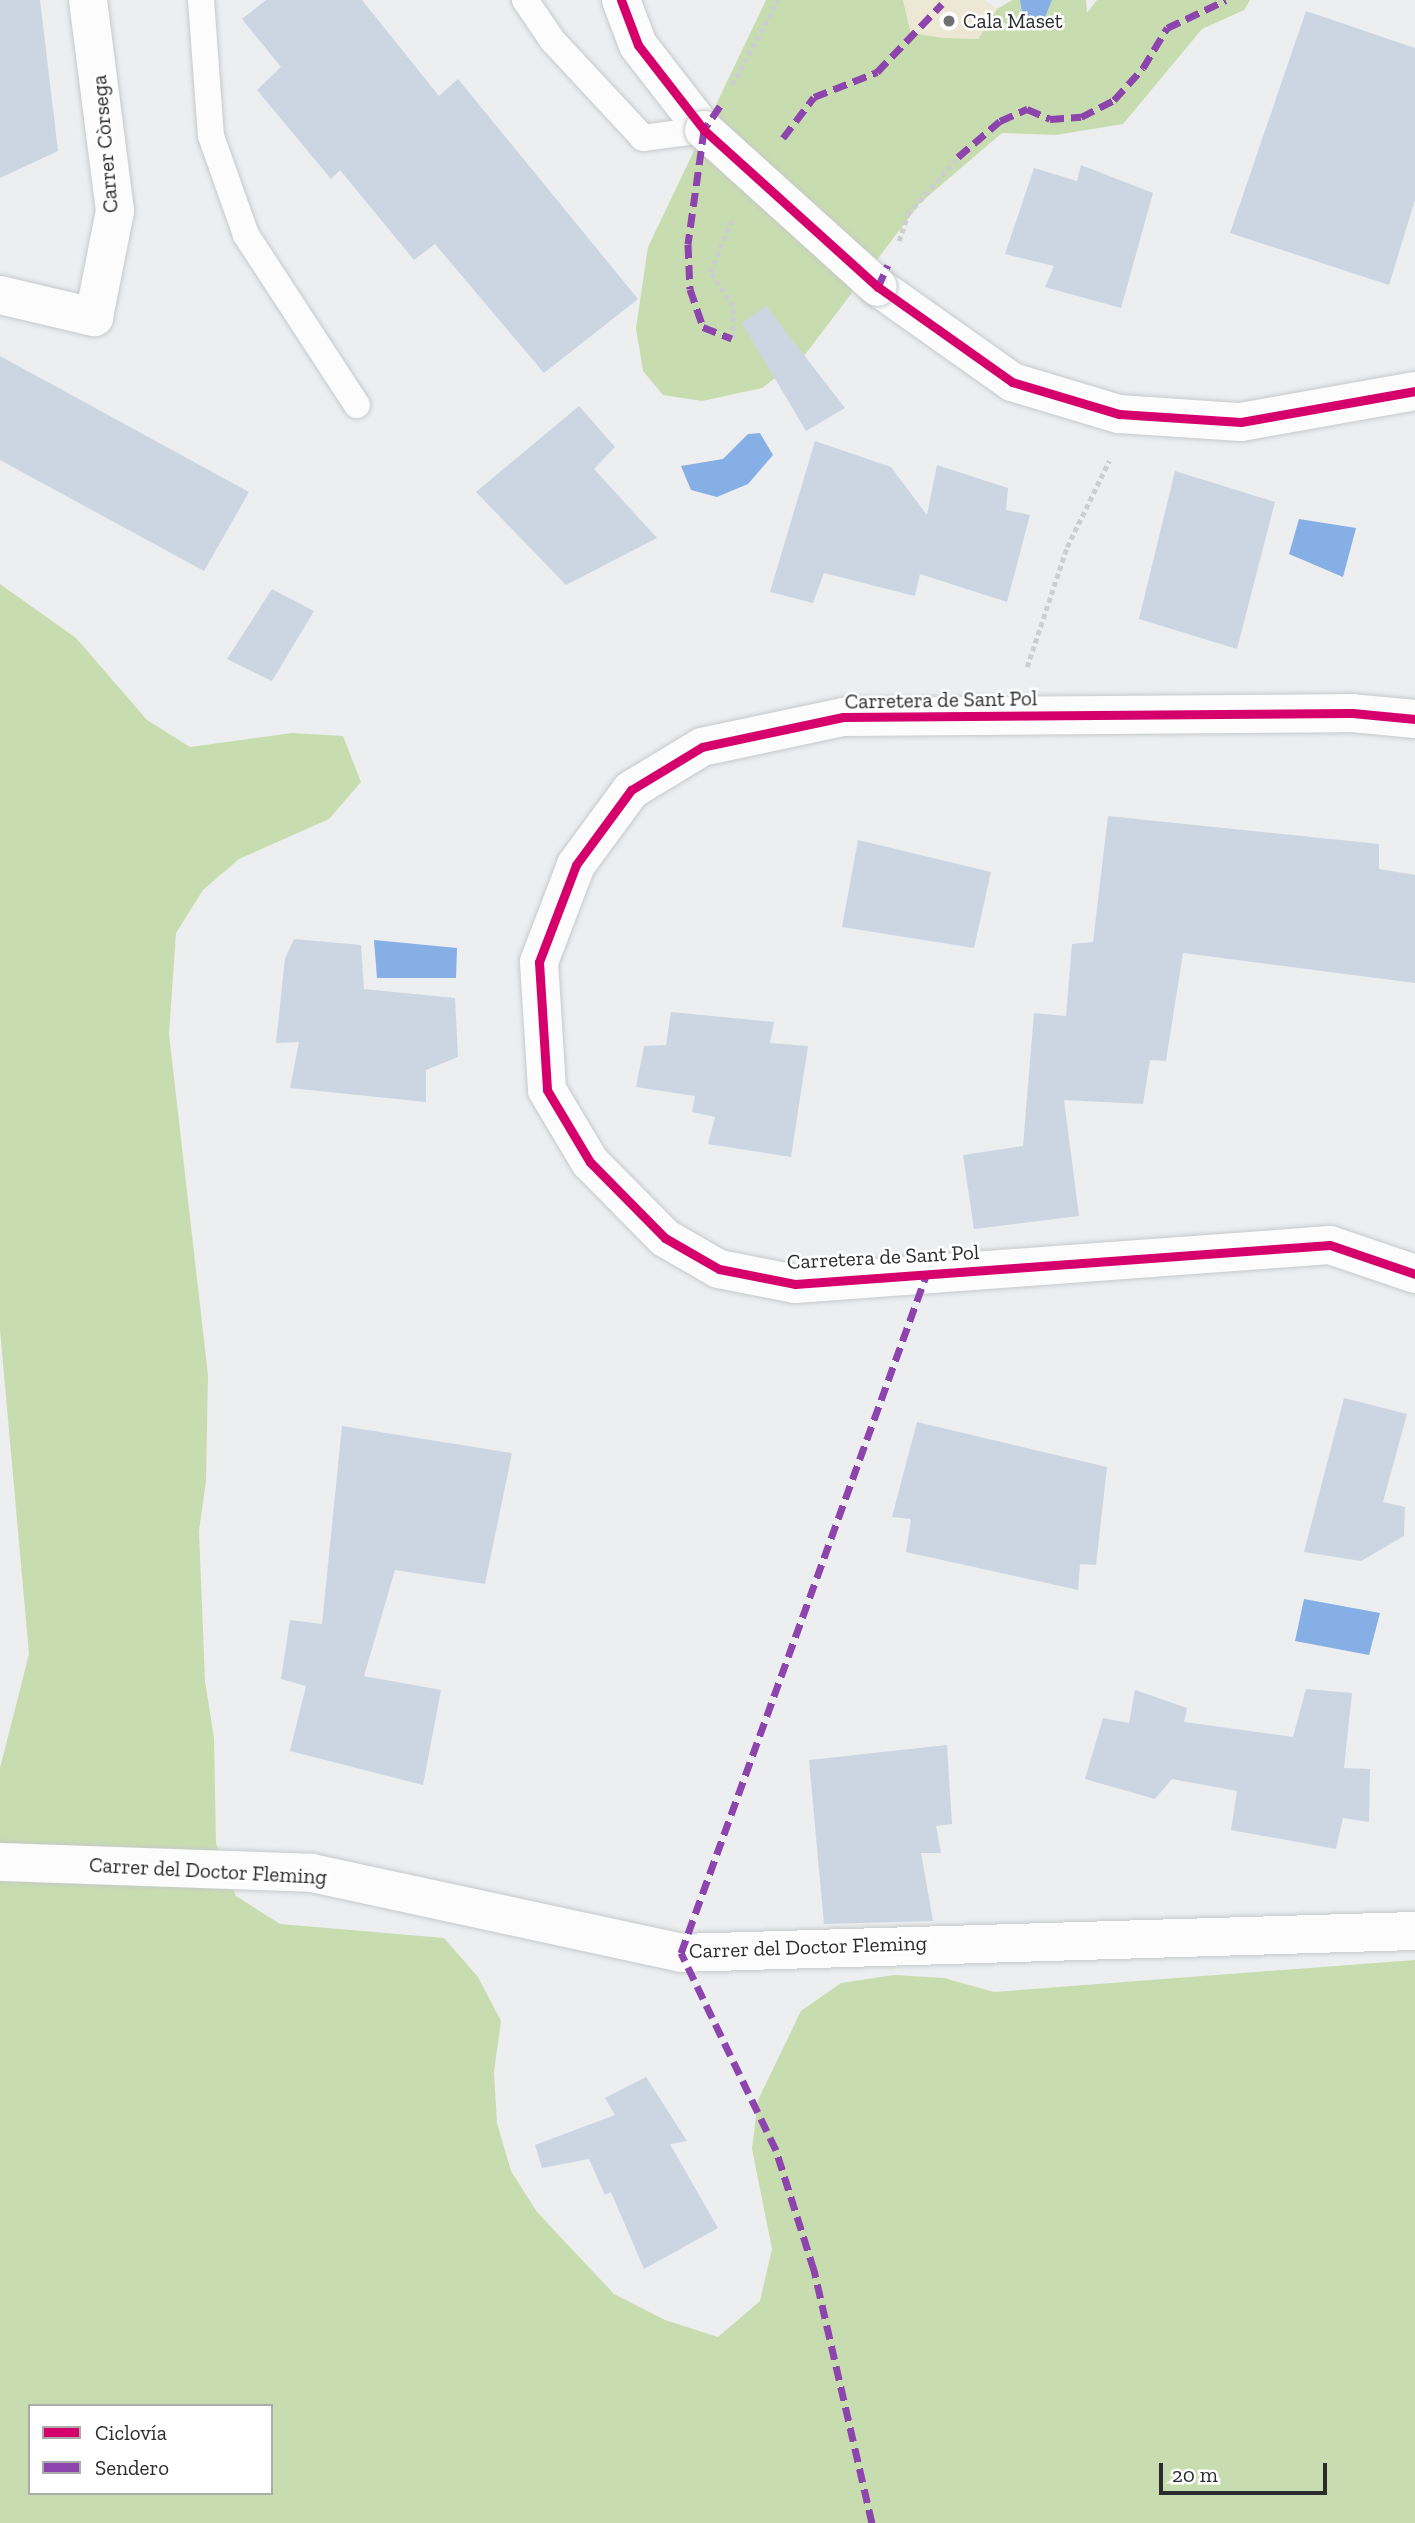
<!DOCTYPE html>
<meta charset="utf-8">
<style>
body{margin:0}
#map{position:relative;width:1415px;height:2523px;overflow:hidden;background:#eceef0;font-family:"Zilla Slab",serif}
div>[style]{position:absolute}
.green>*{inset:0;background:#c8ddaf}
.sand>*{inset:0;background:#ede8d4}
.water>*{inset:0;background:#86afe6}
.building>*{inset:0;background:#ccd6e3}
.path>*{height:4.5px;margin-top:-2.25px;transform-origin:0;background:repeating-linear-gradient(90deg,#cdcecf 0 5px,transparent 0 8.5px)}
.roads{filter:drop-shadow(0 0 2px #c7c9ca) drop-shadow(0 0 2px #c7c9ca)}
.service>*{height:26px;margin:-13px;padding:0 13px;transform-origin:13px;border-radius:13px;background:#fcfcfd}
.minor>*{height:38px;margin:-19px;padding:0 19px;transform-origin:19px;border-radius:19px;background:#fcfcfd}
.bridges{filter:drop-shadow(0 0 2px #c7c9ca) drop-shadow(0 0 2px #c7c9ca)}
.minor-bridge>*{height:38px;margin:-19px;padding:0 19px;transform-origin:19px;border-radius:19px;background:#fcfcfd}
.quiet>*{height:7px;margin-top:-3.5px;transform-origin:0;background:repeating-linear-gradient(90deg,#8e44ad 0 14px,transparent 0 21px)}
.cycleway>*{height:9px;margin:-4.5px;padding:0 4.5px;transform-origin:4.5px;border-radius:4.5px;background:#d6006c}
.dots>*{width:19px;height:19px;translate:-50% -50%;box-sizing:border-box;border:4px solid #fff;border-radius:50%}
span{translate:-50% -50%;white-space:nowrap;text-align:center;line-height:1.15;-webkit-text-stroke:5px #fff;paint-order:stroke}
.poi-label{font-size:21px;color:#2b2c2e}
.left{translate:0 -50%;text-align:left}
.street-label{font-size:21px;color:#2b2c2e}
.legend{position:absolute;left:28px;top:2404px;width:245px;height:91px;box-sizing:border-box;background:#fff;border:2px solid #aaabab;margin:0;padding:9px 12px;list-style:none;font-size:21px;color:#2b2c2e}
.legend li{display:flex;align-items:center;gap:14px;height:35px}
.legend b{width:35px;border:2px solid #aaabab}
.scale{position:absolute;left:1159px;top:2463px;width:168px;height:32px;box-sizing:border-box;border:4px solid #2b2c2e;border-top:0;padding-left:9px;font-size:21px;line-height:24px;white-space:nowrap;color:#2b2c2e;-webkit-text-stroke:5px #fff;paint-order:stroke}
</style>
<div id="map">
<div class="green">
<i style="clip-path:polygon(766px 0,903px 0,911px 33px,978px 39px,997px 9px,1012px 0,1020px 0,1024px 27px,1040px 30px,1052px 0,1086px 0,1087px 13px,1097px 0,1250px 0,1244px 10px,1202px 29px,1123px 124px,1056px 135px,1002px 133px,920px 203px,804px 356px,762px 388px,702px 401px,663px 395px,643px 371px,636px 328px,648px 247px)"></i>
<i style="clip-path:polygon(evenodd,0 584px,76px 638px,147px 720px,190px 747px,292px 733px,343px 736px,361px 782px,329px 819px,239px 859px,203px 890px,176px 933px,169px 1034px,208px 1375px,206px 1481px,199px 1531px,205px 1681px,214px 1738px,216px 1843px,236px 1896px,280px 1924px,444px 1938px,478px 1977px,501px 2021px,494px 2072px,497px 2123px,511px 2171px,537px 2212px,614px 2294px,665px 2320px,718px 2337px,760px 2301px,772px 2249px,752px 2149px,758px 2100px,801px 2011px,841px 1983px,894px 1975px,944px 1978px,994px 1992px,1415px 1960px,1415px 2523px,0 2523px,0 1768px,29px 1654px,0 1330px,0 584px,30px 2406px,271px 2406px,271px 2493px,30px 2493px,30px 2406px)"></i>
</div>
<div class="sand">
<i style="clip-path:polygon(903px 0,984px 0,997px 9px,978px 39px,944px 38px,911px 33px)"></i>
</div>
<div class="water">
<i style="clip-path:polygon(1020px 0,1052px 0,1040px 30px,1024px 27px)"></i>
<i style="clip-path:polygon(760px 433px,773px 455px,748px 484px,717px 497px,691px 490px,681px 466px,723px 459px,748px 434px)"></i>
<i style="clip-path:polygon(1299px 519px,1356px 528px,1343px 577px,1289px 554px)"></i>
<i style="clip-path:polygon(374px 940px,457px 948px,456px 978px,377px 978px)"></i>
<i style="clip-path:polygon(1304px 1599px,1380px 1613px,1369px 1655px,1295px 1641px)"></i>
</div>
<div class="building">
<i style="clip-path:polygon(0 0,40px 0,58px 151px,0 178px)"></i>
<i style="clip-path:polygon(266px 0,362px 0,439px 96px,458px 79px,638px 299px,544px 373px,435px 244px,414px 260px,340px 170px,331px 179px,257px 90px,281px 67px,242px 19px)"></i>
<i style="clip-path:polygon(1306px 11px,1415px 48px,1415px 200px,1389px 285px,1230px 233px)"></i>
<i style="clip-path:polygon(1081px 165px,1153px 193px,1121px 308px,1045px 287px,1054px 266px,1005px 254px,1034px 168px,1077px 181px)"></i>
<i style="clip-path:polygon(766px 306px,845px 408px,806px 431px,742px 323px)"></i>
<i style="clip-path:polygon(0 356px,249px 492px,204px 571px,0 460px)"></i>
<i style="clip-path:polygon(579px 406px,615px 447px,594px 469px,657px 538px,566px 585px,476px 492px)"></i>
<i style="clip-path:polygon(815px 441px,891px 467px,927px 515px,937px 465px,1008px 488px,1006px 510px,1030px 515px,1007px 602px,920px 574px,915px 596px,824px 573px,813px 603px,770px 592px)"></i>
<i style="clip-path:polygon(1175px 471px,1275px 502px,1237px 649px,1139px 619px)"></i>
<i style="clip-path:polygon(272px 589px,314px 611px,272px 681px,227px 659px)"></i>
<i style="clip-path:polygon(1108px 816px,1379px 844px,1379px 869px,1415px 875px,1415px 983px,1183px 953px,1166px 1061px,1150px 1060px,1143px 1104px,1064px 1100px,1079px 1216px,974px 1229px,963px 1155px,1023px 1146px,1034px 1013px,1066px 1016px,1072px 944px,1093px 942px)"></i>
<i style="clip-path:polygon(858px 840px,991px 872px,974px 948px,842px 927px)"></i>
<i style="clip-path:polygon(294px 939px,361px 945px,364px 989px,455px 998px,458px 1057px,426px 1070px,426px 1102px,290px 1088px,299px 1042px,276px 1043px,285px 958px)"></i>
<i style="clip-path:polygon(671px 1012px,774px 1022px,770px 1043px,808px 1046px,791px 1157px,708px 1144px,715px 1117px,692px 1112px,695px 1096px,636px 1087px,644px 1046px,666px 1045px)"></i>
<i style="clip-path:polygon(1344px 1398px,1407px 1414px,1383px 1502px,1405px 1507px,1404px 1536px,1361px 1561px,1304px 1552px)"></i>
<i style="clip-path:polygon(917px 1422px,1107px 1467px,1096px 1565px,1080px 1564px,1078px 1590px,906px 1552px,911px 1519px,892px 1517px)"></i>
<i style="clip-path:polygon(342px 1426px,512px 1453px,485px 1584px,395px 1570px,364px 1676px,441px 1690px,423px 1785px,290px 1751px,306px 1686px,281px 1679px,290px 1620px,322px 1624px)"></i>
<i style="clip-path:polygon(1306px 1689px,1352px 1693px,1344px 1768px,1370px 1769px,1369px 1822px,1343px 1818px,1336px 1849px,1231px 1830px,1237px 1791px,1172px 1779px,1155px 1799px,1085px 1779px,1103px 1718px,1129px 1723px,1135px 1690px,1187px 1708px,1184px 1722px,1293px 1737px)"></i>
<i style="clip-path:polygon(947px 1745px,952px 1824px,936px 1826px,941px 1853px,921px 1853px,933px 1921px,824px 1924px,809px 1760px)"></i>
<i style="clip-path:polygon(646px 2077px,687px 2141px,670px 2144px,718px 2228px,644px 2269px,611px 2192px,605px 2195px,589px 2159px,542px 2168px,535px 2145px,615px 2115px,605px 2098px)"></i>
</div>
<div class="path">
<i style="left:732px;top:85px;width:97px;rotate:-61.6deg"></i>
<i style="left:899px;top:241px;width:28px;rotate:-72deg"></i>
<i style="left:908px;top:214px;width:76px;rotate:-48.7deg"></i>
<i style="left:732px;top:339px;width:33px;rotate:-88deg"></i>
<i style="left:733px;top:306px;width:41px;rotate:-124.1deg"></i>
<i style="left:710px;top:272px;width:57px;rotate:-67.5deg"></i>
<i style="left:1027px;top:667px;width:126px;rotate:-71.6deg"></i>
<i style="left:1067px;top:547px;width:96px;rotate:-64deg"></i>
</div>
<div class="roads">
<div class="service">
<i style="left:201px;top:0;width:136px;rotate:85.8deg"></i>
<i style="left:211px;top:136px;width:105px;rotate:70.5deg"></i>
<i style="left:246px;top:235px;width:203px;rotate:56.9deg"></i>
<i style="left:525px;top:0;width:50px;rotate:55.7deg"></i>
<i style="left:553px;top:41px;width:132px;rotate:47.1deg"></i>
<i style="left:643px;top:138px;width:62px;rotate:-7.5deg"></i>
</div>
<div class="minor">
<i style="left:621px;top:0;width:48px;rotate:69.3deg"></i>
<i style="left:638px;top:45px;width:108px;rotate:52.2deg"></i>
<i style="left:878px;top:287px;width:164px;rotate:35.3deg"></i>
<i style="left:1012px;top:382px;width:112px;rotate:16.7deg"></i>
<i style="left:1119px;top:414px;width:122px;rotate:3.8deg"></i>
<i style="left:1241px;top:422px;width:177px;rotate:-10.1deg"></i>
<i style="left:0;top:295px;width:97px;rotate:13.2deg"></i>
<i style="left:94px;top:317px;width:108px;rotate:-78.8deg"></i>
<i style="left:115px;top:211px;width:213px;rotate:-97.3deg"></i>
<i style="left:1415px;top:719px;width:63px;rotate:-174.6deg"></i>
<i style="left:1352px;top:713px;width:509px;rotate:179.55deg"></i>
<i style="left:843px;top:717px;width:144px;rotate:168deg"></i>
<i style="left:702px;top:747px;width:83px;rotate:148.8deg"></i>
<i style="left:631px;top:790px;width:93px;rotate:126.3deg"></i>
<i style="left:576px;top:865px;width:104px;rotate:110.9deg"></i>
<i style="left:539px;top:962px;width:128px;rotate:86.4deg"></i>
<i style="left:547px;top:1090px;width:84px;rotate:59.2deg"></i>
<i style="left:590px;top:1162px;width:107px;rotate:45.4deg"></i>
<i style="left:665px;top:1238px;width:62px;rotate:29.9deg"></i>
<i style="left:719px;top:1269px;width:77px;rotate:11.2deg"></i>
<i style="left:795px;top:1284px;width:536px;rotate:-4.17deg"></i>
<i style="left:1330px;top:1245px;width:90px;rotate:18.8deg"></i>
<i style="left:0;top:1862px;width:312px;rotate:2deg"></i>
<i style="left:312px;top:1873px;width:378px;rotate:12.2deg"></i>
<i style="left:681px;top:1953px;width:734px;rotate:-1.72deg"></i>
</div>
</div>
<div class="bridges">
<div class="minor-bridge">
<i style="left:704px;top:130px;width:234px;rotate:42.1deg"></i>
</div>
</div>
<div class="quiet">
<i style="left:720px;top:106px;width:29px;rotate:124deg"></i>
<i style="left:704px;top:130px;width:115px;rotate:98deg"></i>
<i style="left:688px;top:244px;width:45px;rotate:87.5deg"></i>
<i style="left:690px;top:289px;width:40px;rotate:71.1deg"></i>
<i style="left:703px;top:327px;width:31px;rotate:22deg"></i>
<i style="left:783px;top:138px;width:51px;rotate:-52.9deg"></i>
<i style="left:814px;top:97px;width:68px;rotate:-21.6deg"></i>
<i style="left:877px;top:72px;width:94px;rotate:-46.3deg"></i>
<i style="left:958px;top:157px;width:55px;rotate:-40.6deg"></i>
<i style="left:1000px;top:121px;width:30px;rotate:-24deg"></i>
<i style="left:1027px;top:109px;width:25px;rotate:23deg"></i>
<i style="left:1050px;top:119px;width:31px;rotate:-4deg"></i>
<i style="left:1081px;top:117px;width:37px;rotate:-27deg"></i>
<i style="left:1114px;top:100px;width:43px;rotate:-47.8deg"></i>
<i style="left:1143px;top:68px;width:47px;rotate:-59deg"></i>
<i style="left:1167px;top:28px;width:65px;rotate:-25.4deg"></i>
<i style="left:878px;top:287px;width:24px;rotate:-66deg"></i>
<i style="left:872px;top:2523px;width:260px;rotate:-102.9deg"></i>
<i style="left:814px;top:2270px;width:126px;rotate:-107.6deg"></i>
<i style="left:776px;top:2150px;width:219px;rotate:-115.7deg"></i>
<i style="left:681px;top:1953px;width:723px;rotate:-70.11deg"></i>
</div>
<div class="cycleway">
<i style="left:621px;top:0;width:48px;rotate:69.3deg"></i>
<i style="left:638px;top:45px;width:108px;rotate:52.2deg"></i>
<i style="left:704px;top:130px;width:234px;rotate:42.1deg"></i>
<i style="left:878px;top:287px;width:164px;rotate:35.3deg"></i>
<i style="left:1012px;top:382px;width:112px;rotate:16.7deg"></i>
<i style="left:1119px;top:414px;width:122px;rotate:3.8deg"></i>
<i style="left:1241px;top:422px;width:177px;rotate:-10.1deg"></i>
<i style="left:1415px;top:719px;width:63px;rotate:-174.6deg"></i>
<i style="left:1352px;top:713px;width:509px;rotate:179.55deg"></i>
<i style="left:843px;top:717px;width:144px;rotate:168deg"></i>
<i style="left:702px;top:747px;width:83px;rotate:148.8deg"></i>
<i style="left:631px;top:790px;width:93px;rotate:126.3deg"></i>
<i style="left:576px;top:865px;width:104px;rotate:110.9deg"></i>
<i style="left:539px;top:962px;width:128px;rotate:86.4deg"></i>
<i style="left:547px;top:1090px;width:84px;rotate:59.2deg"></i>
<i style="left:590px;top:1162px;width:107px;rotate:45.4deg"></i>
<i style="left:665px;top:1238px;width:62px;rotate:29.9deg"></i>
<i style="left:719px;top:1269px;width:77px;rotate:11.2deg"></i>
<i style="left:795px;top:1284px;width:536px;rotate:-4.17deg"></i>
<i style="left:1330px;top:1245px;width:90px;rotate:18.8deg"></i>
</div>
<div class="dots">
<i style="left:949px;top:21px;background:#6f7072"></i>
</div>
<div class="poi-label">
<span class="left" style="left:963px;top:21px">Cala Maset</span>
</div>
<div class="street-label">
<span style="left:105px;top:144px;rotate:-95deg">Carrer Còrsega</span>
<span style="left:941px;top:700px;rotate:-1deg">Carretera de Sant Pol</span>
<span style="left:883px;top:1257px;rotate:-3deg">Carretera de Sant Pol</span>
<span style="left:208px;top:1871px;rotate:3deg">Carrer del Doctor Fleming</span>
<span style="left:808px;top:1947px;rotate:-2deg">Carrer del Doctor Fleming</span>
</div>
<ul class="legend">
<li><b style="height:9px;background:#d6006c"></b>Ciclovía</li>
<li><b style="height:9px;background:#8e44ad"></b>Sendero</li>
</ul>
<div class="scale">20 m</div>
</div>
